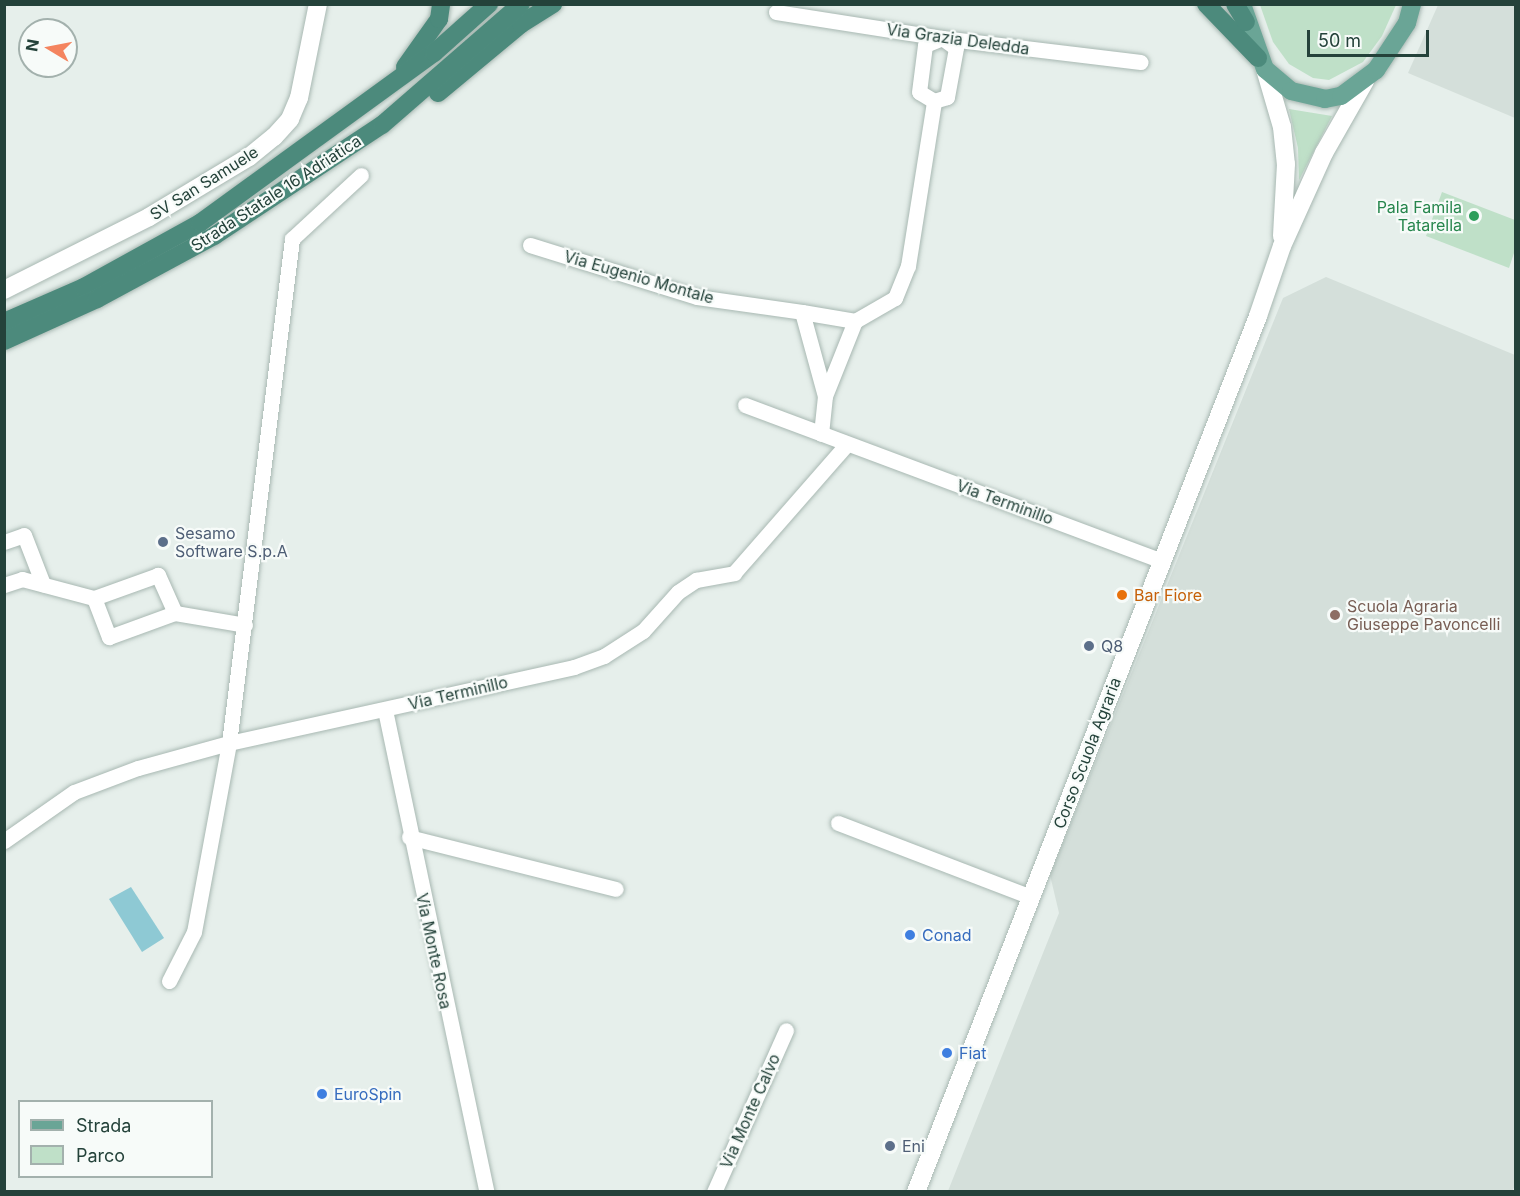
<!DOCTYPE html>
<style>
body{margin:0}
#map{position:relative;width:1520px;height:1196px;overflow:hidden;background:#e6efeb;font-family:Inter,sans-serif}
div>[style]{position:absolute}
.built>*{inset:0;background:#d4dfda}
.green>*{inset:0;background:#bfe0c8}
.water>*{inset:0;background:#8ec9d4}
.roads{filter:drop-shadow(0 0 2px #a8b8b2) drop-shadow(0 0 2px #a8b8b2)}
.minor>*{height:15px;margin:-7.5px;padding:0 7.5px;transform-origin:7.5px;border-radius:7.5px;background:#fff}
.tertiary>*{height:18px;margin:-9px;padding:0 9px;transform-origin:9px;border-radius:9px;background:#fff}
.secondary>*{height:18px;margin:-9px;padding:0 9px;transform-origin:9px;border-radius:9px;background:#fff}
.primary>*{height:18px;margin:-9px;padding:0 9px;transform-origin:9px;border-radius:9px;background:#6aa596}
.trunk>*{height:18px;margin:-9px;padding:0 9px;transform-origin:9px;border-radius:9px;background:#4c8a7c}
.dots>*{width:16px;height:16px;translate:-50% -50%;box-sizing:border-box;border:3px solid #f7fbf9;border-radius:50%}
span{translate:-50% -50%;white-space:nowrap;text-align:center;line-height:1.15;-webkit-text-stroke:4.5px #f7fbf9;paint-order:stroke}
.street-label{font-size:16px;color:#24423a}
.leisure-label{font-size:16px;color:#27864d}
.right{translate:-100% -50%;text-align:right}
.service-label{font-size:16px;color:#4e5e75}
.left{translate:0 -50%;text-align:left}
.food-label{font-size:16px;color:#c56008}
.education-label{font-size:16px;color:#785e54}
.shop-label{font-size:16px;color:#366cbe}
.frame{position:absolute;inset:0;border:6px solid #24423a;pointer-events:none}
.legend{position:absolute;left:18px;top:1100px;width:195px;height:78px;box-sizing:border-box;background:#f7fbf9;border:2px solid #a3b1ad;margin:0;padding:8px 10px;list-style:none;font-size:18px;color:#24423a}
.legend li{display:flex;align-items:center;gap:12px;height:30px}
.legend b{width:30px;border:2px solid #a3b1ad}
.north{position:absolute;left:18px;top:18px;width:60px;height:60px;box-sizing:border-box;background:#f7fbf9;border:2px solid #a3b1ad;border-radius:50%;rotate:280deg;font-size:16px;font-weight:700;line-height:24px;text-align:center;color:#24423a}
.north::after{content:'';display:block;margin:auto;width:21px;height:27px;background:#f4845f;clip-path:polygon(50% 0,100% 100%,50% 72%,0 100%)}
.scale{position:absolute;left:1307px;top:30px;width:122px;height:27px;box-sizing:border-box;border:3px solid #24423a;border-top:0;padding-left:8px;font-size:18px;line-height:21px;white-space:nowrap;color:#24423a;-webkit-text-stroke:4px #f7fbf9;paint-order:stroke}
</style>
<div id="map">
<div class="built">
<i style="clip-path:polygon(1438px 5px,1515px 5px,1515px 118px,1408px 73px)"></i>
<i style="clip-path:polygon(1326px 277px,1515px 355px,1515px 1185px,1512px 1192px,948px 1191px,1059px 913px,1050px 875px,1283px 298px)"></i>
</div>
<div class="green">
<i style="clip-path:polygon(1260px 5px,1260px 4px,1396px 5px,1382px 36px,1363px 62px,1329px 80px,1313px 78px,1289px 64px,1273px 42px)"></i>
<i style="clip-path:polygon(1289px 109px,1332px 116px,1299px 180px,1298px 148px)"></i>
<i style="clip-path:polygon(1442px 192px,1515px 220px,1515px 250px,1509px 268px,1426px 236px)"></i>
</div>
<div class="water">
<i style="clip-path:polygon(131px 887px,164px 938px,142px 952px,109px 899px)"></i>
</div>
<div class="roads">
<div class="minor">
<i style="left:776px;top:12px;width:168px;rotate:8.9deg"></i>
<i style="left:942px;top:38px;width:200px;rotate:6.9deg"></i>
<i style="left:942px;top:38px;width:17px;rotate:36deg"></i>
<i style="left:956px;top:48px;width:50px;rotate:100.4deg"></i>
<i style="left:947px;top:97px;width:14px;rotate:163deg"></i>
<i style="left:934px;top:101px;width:17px;rotate:-149deg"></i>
<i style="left:919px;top:92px;width:47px;rotate:-82.7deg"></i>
<i style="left:925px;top:45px;width:18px;rotate:-22deg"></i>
<i style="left:530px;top:245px;width:175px;rotate:17.3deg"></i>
<i style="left:697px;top:297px;width:106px;rotate:8.1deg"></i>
<i style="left:802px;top:312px;width:87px;rotate:74.7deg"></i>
<i style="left:825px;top:396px;width:38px;rotate:96deg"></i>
<i style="left:802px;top:312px;width:54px;rotate:9.6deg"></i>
<i style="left:855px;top:321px;width:46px;rotate:-29.9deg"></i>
<i style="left:895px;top:298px;width:35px;rotate:-68deg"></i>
<i style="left:908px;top:266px;width:167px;rotate:-81deg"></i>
<i style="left:825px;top:396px;width:81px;rotate:-68.2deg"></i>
<i style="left:745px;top:405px;width:445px;rotate:20.5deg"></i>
<i style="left:4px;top:542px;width:21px;rotate:-19deg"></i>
<i style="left:24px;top:535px;width:53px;rotate:68.8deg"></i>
<i style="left:4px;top:585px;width:19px;rotate:-18deg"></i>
<i style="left:22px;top:579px;width:74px;rotate:14.8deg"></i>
<i style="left:175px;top:613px;width:42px;rotate:-114.1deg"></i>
<i style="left:158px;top:575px;width:68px;rotate:160.2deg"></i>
<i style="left:94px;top:598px;width:42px;rotate:69deg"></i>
<i style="left:109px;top:637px;width:70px;rotate:-20deg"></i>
<i style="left:175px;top:613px;width:71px;rotate:9.7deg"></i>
<i style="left:385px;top:710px;width:493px;rotate:78.1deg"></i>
<i style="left:838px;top:823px;width:207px;rotate:21deg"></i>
<i style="left:409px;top:837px;width:213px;rotate:14.1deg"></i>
<i style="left:4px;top:841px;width:85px;rotate:-35deg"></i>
<i style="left:74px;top:792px;width:68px;rotate:-20.6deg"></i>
<i style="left:138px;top:768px;width:94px;rotate:-15.4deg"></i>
<i style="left:229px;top:743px;width:353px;rotate:-12.4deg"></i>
<i style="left:574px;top:667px;width:32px;rotate:-20deg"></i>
<i style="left:604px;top:656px;width:46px;rotate:-32.7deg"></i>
<i style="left:643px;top:631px;width:52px;rotate:-48.1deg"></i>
<i style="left:678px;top:592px;width:22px;rotate:-34deg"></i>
<i style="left:696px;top:580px;width:39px;rotate:-10deg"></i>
<i style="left:734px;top:573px;width:171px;rotate:-48.8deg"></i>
<i style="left:169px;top:981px;width:55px;rotate:-63deg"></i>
<i style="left:194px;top:932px;width:192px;rotate:-79.5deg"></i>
<i style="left:229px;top:743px;width:508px;rotate:-82.87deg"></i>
<i style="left:292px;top:239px;width:94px;rotate:-42.8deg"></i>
<i style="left:714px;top:1192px;width:177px;rotate:-66deg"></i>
</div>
<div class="tertiary">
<i style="left:4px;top:290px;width:162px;rotate:-26.7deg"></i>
<i style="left:149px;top:217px;width:117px;rotate:-31deg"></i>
<i style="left:249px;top:157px;width:32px;rotate:-39deg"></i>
<i style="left:274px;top:137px;width:24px;rotate:-48deg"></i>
<i style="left:290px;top:119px;width:23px;rotate:-67deg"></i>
<i style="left:299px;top:98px;width:96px;rotate:-78.6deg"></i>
</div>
<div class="secondary">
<i style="left:1265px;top:69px;width:60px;rotate:73.7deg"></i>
<i style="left:1282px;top:127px;width:37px;rotate:84deg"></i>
<i style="left:1286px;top:164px;width:72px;rotate:93.2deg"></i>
<i style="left:916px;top:1192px;width:940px;rotate:-68.67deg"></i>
<i style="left:1258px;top:316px;width:74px;rotate:-71.1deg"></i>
<i style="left:1282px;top:246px;width:102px;rotate:-65.7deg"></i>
<i style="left:1324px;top:153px;width:83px;rotate:-60.3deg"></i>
</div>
<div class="primary">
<i style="left:1243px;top:7px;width:66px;rotate:70.5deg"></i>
<i style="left:1265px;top:69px;width:34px;rotate:40deg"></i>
<i style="left:1291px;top:91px;width:35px;rotate:13deg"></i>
<i style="left:1325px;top:99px;width:16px;rotate:-11deg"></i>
<i style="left:1341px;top:96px;width:44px;rotate:-36.6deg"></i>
<i style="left:1376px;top:70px;width:56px;rotate:-56.6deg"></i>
<i style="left:1407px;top:23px;width:20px;rotate:-75deg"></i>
</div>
<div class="trunk">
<i style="left:1206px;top:4px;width:75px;rotate:46.1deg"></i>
<i style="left:1235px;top:4px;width:21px;rotate:59deg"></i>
<i style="left:405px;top:67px;width:59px;rotate:-54.7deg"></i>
<i style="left:439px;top:19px;width:15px;rotate:-82deg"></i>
<i style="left:438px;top:93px;width:108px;rotate:-39.7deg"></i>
<i style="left:521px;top:24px;width:38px;rotate:-32deg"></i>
<i style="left:4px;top:322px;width:87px;rotate:-23.6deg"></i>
<i style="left:84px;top:287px;width:132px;rotate:-28.9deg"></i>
<i style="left:200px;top:223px;width:289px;rotate:-36deg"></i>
<i style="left:434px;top:53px;width:74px;rotate:-41.7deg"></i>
<i style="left:4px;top:341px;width:102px;rotate:-24.3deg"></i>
<i style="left:97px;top:299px;width:133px;rotate:-28.3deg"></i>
<i style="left:214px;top:236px;width:201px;rotate:-33.5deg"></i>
<i style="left:382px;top:125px;width:184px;rotate:-41deg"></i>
</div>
</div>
<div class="dots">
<i style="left:1474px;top:216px;background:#2e9e5b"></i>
<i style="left:163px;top:542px;background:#5c6f8a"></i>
<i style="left:1122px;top:595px;background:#e8710a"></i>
<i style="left:1335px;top:615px;background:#8d6e63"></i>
<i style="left:1089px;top:646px;background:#5c6f8a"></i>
<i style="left:910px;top:935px;background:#3f7fe0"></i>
<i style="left:947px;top:1053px;background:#3f7fe0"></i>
<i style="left:322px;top:1094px;background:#3f7fe0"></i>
<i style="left:890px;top:1146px;background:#5c6f8a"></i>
</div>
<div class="street-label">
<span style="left:958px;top:39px;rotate:8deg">Via Grazia Deledda</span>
<span style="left:204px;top:183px;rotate:-32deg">SV San Samuele</span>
<span style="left:276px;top:193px;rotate:-33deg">Strada Statale 16 Adriatica</span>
<span style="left:639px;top:277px;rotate:16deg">Via Eugenio Montale</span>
<span style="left:1005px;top:502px;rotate:20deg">Via Terminillo</span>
<span style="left:458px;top:693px;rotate:-13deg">Via Terminillo</span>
<span style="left:1087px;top:753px;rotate:-69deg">Corso Scuola Agraria</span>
<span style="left:434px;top:951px;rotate:78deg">Via Monte Rosa</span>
<span style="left:750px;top:1111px;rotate:-66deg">Via Monte Calvo</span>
</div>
<div class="leisure-label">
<span class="right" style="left:1462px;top:216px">Pala Famila<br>Tatarella</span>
</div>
<div class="service-label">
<span class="left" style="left:175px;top:542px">Sesamo<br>Software S.p.A</span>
<span class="left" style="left:1101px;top:646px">Q8</span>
<span class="left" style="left:902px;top:1146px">Eni</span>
</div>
<div class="food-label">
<span class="left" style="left:1134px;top:595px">Bar Fiore</span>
</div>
<div class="education-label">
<span class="left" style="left:1347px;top:615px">Scuola Agraria<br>Giuseppe Pavoncelli</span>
</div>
<div class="shop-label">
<span class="left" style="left:922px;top:935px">Conad</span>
<span class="left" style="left:959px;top:1053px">Fiat</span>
<span class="left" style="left:334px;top:1094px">EuroSpin</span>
</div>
<div class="frame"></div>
<ul class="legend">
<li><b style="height:8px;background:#6aa596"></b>Strada</li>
<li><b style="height:16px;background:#bfe0c8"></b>Parco</li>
</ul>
<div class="north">N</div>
<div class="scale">50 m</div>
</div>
